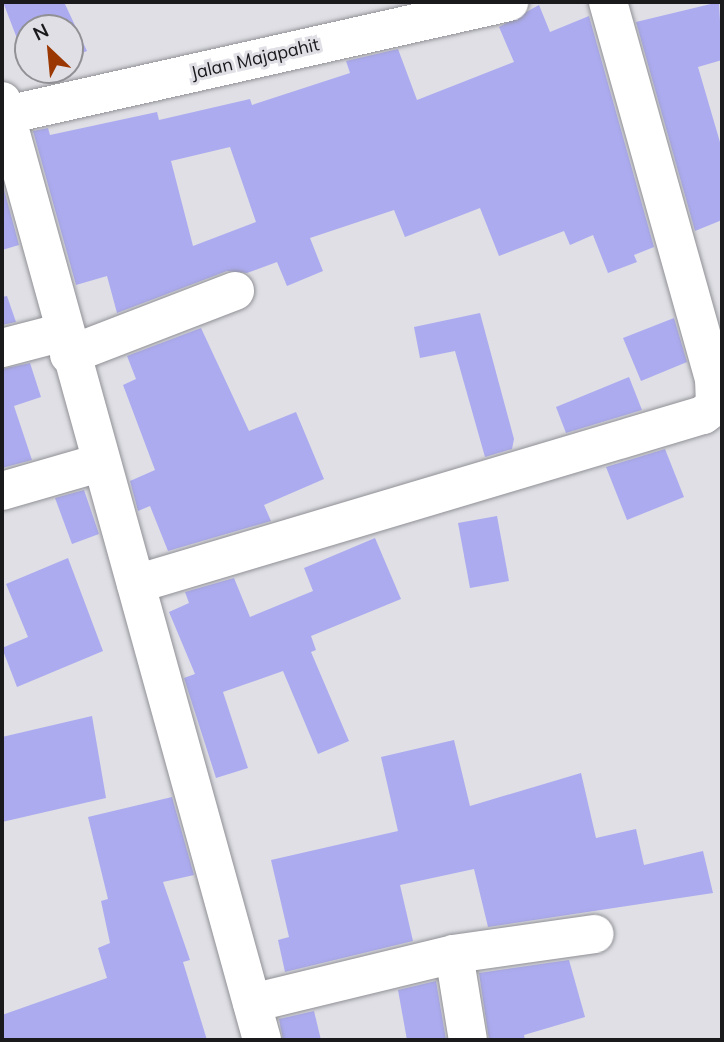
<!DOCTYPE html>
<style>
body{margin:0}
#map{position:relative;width:724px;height:1042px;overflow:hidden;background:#dfdfe5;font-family:Mulish,sans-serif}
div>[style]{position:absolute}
.building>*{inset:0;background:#acabf0}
.roads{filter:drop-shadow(0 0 2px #909196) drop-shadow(0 0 2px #909196)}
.minor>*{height:38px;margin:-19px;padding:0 19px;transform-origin:19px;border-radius:19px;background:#fff}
span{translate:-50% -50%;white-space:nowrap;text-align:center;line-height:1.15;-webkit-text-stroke:6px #dfdfe5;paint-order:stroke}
.street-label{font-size:18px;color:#1a1a1d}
.frame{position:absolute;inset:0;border:4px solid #1a1a1d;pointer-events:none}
.north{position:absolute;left:14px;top:14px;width:70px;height:70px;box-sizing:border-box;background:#dfdfe5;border:2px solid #909095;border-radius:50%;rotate:334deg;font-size:19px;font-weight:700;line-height:28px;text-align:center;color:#1a1a1d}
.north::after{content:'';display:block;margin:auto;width:24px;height:32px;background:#9b3702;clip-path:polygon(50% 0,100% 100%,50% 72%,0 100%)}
</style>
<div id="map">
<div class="building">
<i style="clip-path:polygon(3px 2px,64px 2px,87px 51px,70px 58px,70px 28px,28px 28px,28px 67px)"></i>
<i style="clip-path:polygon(719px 2px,722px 60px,698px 67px,722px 149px,722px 220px,695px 231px,636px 22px)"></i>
<i style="clip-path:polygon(evenodd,539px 5px,550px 32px,589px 16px,654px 247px,634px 255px,637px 262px,608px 273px,593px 235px,570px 245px,564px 231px,499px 256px,480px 208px,405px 237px,394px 210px,310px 238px,323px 271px,287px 286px,277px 262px,247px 273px,227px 271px,117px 313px,107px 276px,76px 285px,33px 131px,48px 128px,50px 135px,157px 112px,159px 120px,250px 99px,252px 105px,350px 73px,346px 61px,398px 49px,417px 100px,514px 62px,499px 27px,539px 5px,230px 147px,256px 222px,193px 246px,171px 161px,230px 147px)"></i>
<i style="clip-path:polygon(2px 182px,19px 245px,2px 250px)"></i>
<i style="clip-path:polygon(7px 296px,16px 322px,2px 325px,2px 297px)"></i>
<i style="clip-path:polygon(480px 313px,514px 439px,512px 449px,485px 457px,455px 351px,420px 358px,414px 327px)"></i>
<i style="clip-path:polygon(674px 318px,687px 362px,641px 381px,623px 338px)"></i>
<i style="clip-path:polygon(201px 328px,249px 431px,296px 412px,324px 479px,264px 505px,271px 521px,168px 551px,150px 506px,138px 511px,130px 481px,155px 470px,123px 385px,136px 379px,127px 356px)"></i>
<i style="clip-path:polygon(30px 363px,41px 397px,14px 406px,32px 460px,2px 468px,2px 369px)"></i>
<i style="clip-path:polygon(629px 377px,642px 410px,566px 433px,556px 407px)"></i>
<i style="clip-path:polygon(665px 449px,684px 497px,627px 520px,606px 467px)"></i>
<i style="clip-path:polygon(84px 490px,99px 534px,72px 544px,55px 498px)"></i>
<i style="clip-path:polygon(497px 516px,509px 581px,470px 588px,458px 523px)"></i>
<i style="clip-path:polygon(375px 538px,401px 599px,311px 636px,316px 650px,311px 652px,349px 741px,318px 754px,283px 671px,223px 692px,248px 768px,216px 778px,184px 678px,195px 674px,169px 612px,189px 603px,185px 592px,234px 578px,250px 617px,313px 591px,304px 568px)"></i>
<i style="clip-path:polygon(68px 558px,103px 651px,17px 687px,2px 648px,28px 637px,6px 584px)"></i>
<i style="clip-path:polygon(92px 716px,106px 798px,2px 822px,2px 737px)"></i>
<i style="clip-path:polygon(454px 740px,470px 806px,581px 773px,596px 838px,636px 829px,644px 865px,703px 851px,713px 893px,488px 927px,474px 869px,400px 885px,413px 941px,285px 972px,278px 940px,289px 937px,271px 860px,398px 831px,381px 757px)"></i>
<i style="clip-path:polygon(172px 797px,194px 875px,163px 882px,190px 960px,183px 962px,207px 1040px,2px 1040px,2px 1015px,107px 978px,98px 948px,110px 943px,101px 901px,108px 899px,88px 817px)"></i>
<i style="clip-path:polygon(569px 960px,585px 1017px,524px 1035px,525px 1040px,489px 1040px,479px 973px)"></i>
<i style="clip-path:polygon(436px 981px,446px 1040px,407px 1040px,398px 990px)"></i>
<i style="clip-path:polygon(314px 1011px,321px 1040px,283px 1040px,279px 1019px)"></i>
</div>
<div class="roads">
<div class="minor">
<i style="left:2px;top:101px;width:974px;rotate:74.52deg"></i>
<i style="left:2px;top:116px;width:520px;rotate:-12.67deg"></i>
<i style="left:2px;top:348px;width:64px;rotate:-14.5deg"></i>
<i style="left:69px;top:355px;width:178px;rotate:-21.1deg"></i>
<i style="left:2px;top:491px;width:101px;rotate:-16.1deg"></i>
<i style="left:136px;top:584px;width:592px;rotate:-16.6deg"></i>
<i style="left:703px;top:415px;width:15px;rotate:-37deg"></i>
<i style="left:715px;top:406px;width:27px;rotate:-92deg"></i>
<i style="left:714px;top:379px;width:392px;rotate:-105.7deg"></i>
<i style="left:454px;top:954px;width:87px;rotate:80.8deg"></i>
<i style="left:252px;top:1003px;width:208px;rotate:-13.6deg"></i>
<i style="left:454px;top:954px;width:142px;rotate:-8.1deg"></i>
</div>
</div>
<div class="street-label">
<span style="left:255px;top:59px;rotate:-13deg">Jalan Majapahit</span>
</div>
<div class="frame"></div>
<div class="north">N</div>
</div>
